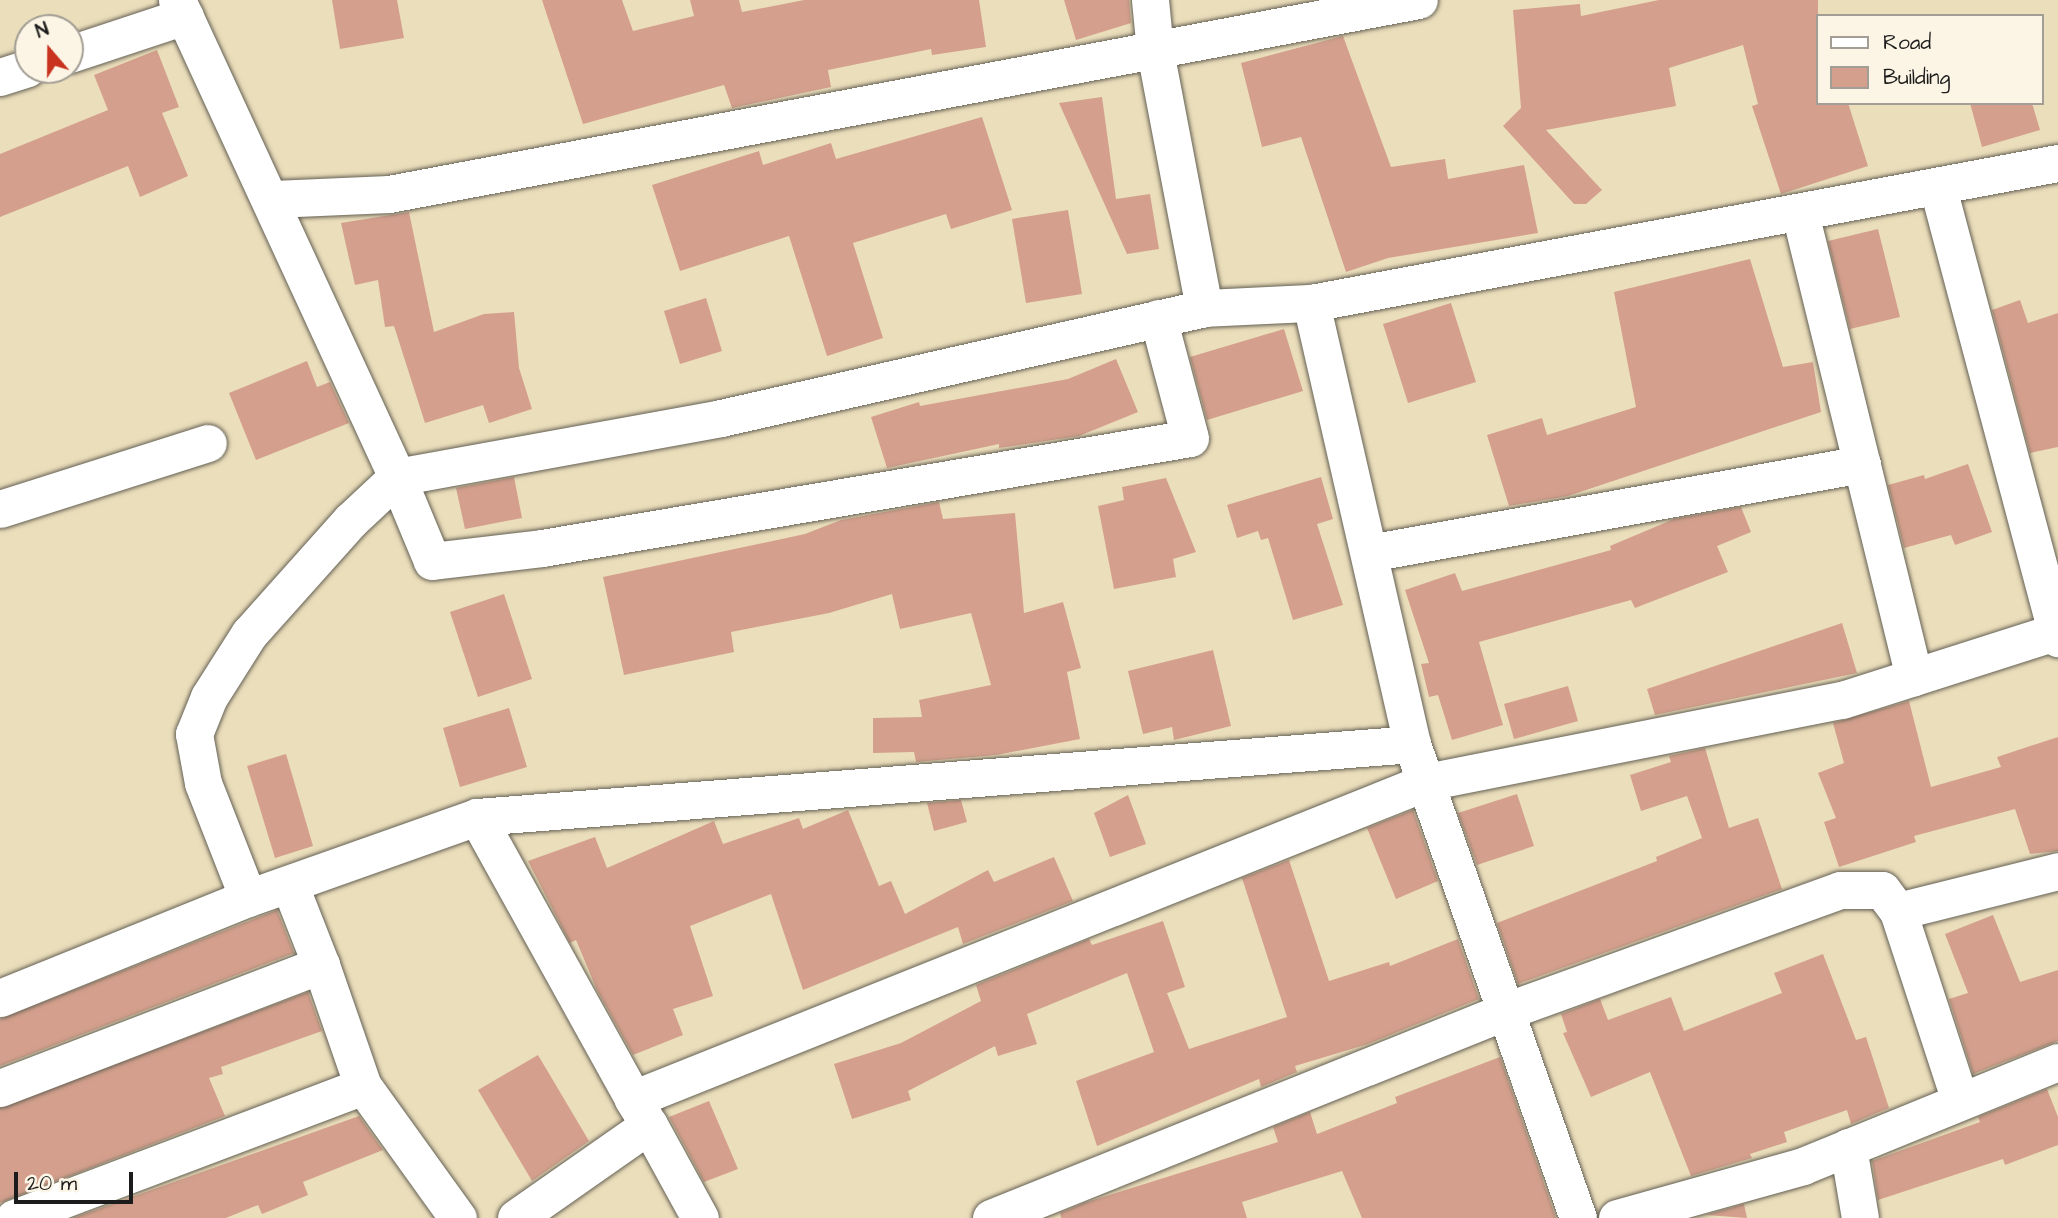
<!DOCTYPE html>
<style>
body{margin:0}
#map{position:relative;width:2058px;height:1218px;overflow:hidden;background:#ebdebb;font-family:"Architects Daughter",sans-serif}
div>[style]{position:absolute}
.building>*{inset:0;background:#d4a08d}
.roads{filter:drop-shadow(0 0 2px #646054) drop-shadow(0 0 2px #646054)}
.street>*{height:37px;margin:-18.5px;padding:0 18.5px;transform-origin:18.5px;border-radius:18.5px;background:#fff}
span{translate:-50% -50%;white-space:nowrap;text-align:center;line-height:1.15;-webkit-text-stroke:5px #fcf5e5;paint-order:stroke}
.legend{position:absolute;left:1816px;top:14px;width:228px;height:91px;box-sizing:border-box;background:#fcf5e5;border:2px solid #a29e95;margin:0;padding:9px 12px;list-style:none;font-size:21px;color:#1c1c1c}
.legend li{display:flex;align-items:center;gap:14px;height:35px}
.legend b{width:35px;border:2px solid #a29e95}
.north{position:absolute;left:14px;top:14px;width:70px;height:70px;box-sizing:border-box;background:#fcf5e5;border:2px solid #a29e95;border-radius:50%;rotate:340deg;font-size:19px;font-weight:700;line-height:28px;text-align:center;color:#1c1c1c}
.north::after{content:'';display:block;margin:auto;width:24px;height:32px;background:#c8321e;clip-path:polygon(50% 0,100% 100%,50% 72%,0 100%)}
.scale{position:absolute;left:14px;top:1172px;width:119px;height:32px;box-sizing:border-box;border:4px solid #1c1c1c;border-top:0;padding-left:9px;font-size:21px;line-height:24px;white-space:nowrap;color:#1c1c1c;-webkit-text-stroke:5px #fcf5e5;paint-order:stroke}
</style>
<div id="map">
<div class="building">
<i style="clip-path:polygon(332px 0,397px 0,404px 38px,340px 49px)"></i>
<i style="clip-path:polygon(542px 0,622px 0,633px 31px,694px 16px,690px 0,739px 0,742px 12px,804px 0,979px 0,986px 47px,932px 55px,931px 49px,828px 70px,831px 87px,732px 108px,724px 85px,583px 124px)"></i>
<i style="clip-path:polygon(1064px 0,1129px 0,1131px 23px,1076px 40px)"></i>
<i style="clip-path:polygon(1659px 0,1818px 0,1818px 103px,1848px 103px,1868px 166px,1781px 194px,1752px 106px,1758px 104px,1743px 45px,1669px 68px,1676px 106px,1546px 130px,1602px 190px,1586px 204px,1574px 204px,1503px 126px,1521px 108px,1513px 10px,1580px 4px,1581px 16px)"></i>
<i style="clip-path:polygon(1343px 36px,1391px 167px,1445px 159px,1448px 179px,1524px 165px,1538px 233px,1388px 258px,1346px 272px,1301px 137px,1262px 147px,1241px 63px)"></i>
<i style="clip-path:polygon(157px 50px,179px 107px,162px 113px,188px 176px,140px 197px,128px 166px,0 217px,0 154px,108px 110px,94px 75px)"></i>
<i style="clip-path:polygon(1102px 97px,1116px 199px,1150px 194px,1159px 249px,1127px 254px,1059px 103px)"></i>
<i style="clip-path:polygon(1970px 103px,2032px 103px,2040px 130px,1982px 147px)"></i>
<i style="clip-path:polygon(982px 117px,1012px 210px,951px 229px,946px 214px,853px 243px,883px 338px,827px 356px,789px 236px,680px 271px,652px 185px,759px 151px,763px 165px,831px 143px,836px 159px)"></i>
<i style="clip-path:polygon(1068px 210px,1082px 294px,1026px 303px,1012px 219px)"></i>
<i style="clip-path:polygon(409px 212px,434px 332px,484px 314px,514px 312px,519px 368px,532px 409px,489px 423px,483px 405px,425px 423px,394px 326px,385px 327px,378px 280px,355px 285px,341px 223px)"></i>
<i style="clip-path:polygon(1878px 229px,1900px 317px,1850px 329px,1828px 241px)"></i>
<i style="clip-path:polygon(1750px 259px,1783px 367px,1813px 362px,1821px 412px,1568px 496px,1509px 506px,1487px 435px,1542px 418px,1547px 435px,1636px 407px,1614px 292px)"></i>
<i style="clip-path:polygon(706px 298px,722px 351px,680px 364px,664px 311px)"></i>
<i style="clip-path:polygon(2020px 300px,2028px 323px,2058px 313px,2058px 447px,2030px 453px,1992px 310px)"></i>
<i style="clip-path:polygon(1451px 303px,1476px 382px,1408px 403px,1383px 324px)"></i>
<i style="clip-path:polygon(1284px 329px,1303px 391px,1207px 420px,1190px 357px)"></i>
<i style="clip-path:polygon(1116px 359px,1138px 412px,1079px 436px,999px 448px,999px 444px,887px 468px,871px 417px,919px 402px,920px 406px,1068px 379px)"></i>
<i style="clip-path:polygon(307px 361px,317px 387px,330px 382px,349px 423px,256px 460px,229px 393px)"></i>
<i style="clip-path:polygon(1968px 464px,1992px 532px,1955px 545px,1951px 535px,1904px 548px,1888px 485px,1924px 475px,1925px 479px)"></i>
<i style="clip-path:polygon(514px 477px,522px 518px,465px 529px,456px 488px)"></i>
<i style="clip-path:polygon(1321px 477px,1333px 519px,1317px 524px,1343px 605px,1293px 620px,1268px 538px,1261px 540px,1258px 531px,1237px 538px,1227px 505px)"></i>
<i style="clip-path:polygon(1166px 478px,1196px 552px,1173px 559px,1176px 577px,1114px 589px,1098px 506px,1124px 500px,1122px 487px)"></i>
<i style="clip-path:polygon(939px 502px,943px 519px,1015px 513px,1024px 613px,1063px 602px,1081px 668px,1067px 672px,1080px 739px,996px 755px,916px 762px,914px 752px,873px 753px,873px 718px,922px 717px,919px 700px,991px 685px,971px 613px,900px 629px,892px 594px,829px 613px,731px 632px,734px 652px,624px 675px,603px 577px,805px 534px,841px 520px)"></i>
<i style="clip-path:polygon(1741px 507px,1751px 532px,1717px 546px,1728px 572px,1635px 608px,1631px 600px,1479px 642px,1503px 725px,1452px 740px,1438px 695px,1429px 697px,1421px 664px,1429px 663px,1405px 590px,1455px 573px,1462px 591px,1611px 550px,1610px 546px,1674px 519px)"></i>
<i style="clip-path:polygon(504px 594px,532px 679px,478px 697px,450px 612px)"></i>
<i style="clip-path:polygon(1842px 623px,1857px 673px,1655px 715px,1647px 689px)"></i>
<i style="clip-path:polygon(1213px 650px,1231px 726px,1174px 740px,1172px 727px,1143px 734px,1128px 671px)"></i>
<i style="clip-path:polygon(1568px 686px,1578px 721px,1514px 739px,1504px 704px)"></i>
<i style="clip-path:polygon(1909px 701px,1931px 787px,2001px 767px,1997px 757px,2058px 737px,2058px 851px,2030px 854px,2015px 809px,1914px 836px,1916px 842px,1839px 867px,1824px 822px,1836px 818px,1818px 773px,1844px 763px,1833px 723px)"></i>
<i style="clip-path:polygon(509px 708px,527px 767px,460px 787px,443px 728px)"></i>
<i style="clip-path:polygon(1705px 748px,1729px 828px,1758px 818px,1782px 889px,1518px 984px,1497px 923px,1657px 861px,1656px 857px,1702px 838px,1687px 796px,1641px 811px,1630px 775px,1671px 762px,1669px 756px)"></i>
<i style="clip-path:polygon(286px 754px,313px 846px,275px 858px,247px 766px)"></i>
<i style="clip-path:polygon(1517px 794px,1534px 846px,1477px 865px,1458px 813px)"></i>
<i style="clip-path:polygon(1128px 795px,1146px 844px,1110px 857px,1094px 813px)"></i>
<i style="clip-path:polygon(961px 800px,967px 822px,934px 831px,927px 803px)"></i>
<i style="clip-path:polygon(848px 810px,879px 886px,891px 881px,905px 914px,988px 870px,994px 882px,1054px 857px,1073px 901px,963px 944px,958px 927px,803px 990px,771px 894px,690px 926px,713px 996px,673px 1009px,683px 1035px,633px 1055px,597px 990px,576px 940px,570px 943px,528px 861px,595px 837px,607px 868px,714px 821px,723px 844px,799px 818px,803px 829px)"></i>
<i style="clip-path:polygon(1413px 810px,1438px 881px,1396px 899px,1367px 828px)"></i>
<i style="clip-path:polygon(1289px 860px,1329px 981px,1389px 962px,1390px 966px,1458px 939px,1479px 999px,1368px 1044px,1295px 1066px,1297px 1072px,1261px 1087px,1259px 1079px,1097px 1146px,1076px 1081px,1154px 1052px,1127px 973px,1027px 1014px,1037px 1044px,998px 1056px,995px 1046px,908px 1091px,911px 1100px,852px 1119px,834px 1064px,901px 1043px,981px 1001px,976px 985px,1089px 939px,1092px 945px,1163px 921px,1185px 987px,1167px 993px,1189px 1049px,1287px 1017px,1242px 878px)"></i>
<i style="clip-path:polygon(277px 910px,294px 953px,0 1066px,0 1019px)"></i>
<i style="clip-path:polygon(1993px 915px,2020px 982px,2058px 970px,2058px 1041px,1973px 1074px,1949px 999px,1968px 993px,1945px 934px)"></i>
<i style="clip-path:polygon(1823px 954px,1856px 1040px,1866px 1037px,1889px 1108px,1851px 1124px,1847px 1110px,1784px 1132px,1787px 1142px,1750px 1154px,1752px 1158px,1691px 1176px,1650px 1072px,1591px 1097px,1563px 1033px,1567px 1032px,1561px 1014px,1600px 999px,1608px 1020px,1671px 997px,1684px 1031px,1782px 993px,1774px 973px)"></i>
<i style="clip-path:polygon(308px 992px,322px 1031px,221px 1067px,223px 1074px,209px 1078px,225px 1116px,0 1203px,0 1108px)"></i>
<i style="clip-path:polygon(538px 1055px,589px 1141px,532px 1181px,478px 1090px)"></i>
<i style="clip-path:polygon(1500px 1057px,1556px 1218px,1362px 1218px,1342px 1171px,1242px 1202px,1247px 1218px,1061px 1218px,1060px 1213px,1084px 1203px,1278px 1142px,1273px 1127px,1310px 1112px,1317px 1134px,1397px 1103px,1395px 1097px)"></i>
<i style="clip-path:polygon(2047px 1089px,2058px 1117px,2058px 1145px,2005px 1165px,2003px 1159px,1878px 1200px,1872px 1161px,1980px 1122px,1978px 1117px)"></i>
<i style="clip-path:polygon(709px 1101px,738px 1169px,704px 1182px,669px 1117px)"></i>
<i style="clip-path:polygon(359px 1116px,383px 1150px,303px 1182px,308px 1195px,262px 1214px,258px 1205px,226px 1218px,73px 1218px)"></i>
<i style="clip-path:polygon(1744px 1204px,1747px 1218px,1706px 1215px)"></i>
</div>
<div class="roads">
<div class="street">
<i style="left:177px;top:0;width:525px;rotate:65.24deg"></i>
<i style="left:397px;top:477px;width:329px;rotate:-10.3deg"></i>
<i style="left:721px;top:418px;width:495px;rotate:-12.8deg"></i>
<i style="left:1204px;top:308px;width:107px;rotate:-2.7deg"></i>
<i style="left:1311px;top:303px;width:760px;rotate:-10.62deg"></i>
<i style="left:1150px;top:0;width:51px;rotate:84.4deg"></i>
<i style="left:1155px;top:51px;width:262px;rotate:79.2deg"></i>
<i style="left:70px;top:54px;width:121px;rotate:-18.3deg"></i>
<i style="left:0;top:77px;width:29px;rotate:-18deg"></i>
<i style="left:1938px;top:188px;width:466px;rotate:75.1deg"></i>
<i style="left:273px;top:199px;width:116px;rotate:-2.5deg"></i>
<i style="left:389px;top:194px;width:1048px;rotate:-10.67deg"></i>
<i style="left:1800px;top:213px;width:478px;rotate:76.2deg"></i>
<i style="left:1311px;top:303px;width:452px;rotate:77.1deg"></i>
<i style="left:1412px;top:744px;width:502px;rotate:70.7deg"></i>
<i style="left:0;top:509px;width:218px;rotate:-17.6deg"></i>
<i style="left:1369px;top:553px;width:501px;rotate:-10.23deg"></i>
<i style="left:477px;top:817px;width:322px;rotate:61deg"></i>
<i style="left:248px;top:898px;width:123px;rotate:-111.4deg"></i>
<i style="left:203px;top:783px;width:50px;rotate:-100.4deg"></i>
<i style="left:194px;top:734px;width:40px;rotate:-68deg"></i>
<i style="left:209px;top:697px;width:75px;rotate:-57.6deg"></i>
<i style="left:249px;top:634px;width:153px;rotate:-48.2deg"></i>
<i style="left:351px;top:520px;width:63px;rotate:-43.1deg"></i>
<i style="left:397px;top:477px;width:91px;rotate:67.4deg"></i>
<i style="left:432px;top:561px;width:111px;rotate:-6.7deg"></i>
<i style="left:542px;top:548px;width:657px;rotate:-9.63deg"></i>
<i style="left:1190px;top:438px;width:124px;rotate:-104.9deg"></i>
<i style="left:321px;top:965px;width:128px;rotate:70.9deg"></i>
<i style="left:363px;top:1086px;width:163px;rotate:54.3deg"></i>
<i style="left:0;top:998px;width:267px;rotate:-22deg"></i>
<i style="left:248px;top:898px;width:243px;rotate:-19.5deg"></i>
<i style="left:477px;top:817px;width:938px;rotate:-4.46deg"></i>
<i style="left:0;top:1088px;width:344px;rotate:-21deg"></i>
<i style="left:321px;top:965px;width:85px;rotate:-111.4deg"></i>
<i style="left:1960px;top:1101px;width:200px;rotate:-108.1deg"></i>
<i style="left:1898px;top:911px;width:165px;rotate:-14deg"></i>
<i style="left:649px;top:1125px;width:106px;rotate:61.3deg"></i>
<i style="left:1848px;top:1147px;width:72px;rotate:80.4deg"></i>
<i style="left:14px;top:1218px;width:373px;rotate:-20.7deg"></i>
<i style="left:516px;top:1218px;width:162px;rotate:-35deg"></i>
<i style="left:649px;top:1125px;width:31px;rotate:-122deg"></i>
<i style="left:633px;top:1099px;width:854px;rotate:-21.79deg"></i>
<i style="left:1426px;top:782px;width:424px;rotate:-11.2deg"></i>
<i style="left:1842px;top:700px;width:227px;rotate:-17.7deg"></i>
<i style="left:991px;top:1218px;width:555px;rotate:-21.9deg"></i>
<i style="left:1506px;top:1011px;width:355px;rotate:-19.9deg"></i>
<i style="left:1840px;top:890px;width:42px"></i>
<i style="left:1882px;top:890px;width:26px;rotate:53deg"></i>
<i style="left:1617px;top:1218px;width:193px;rotate:-15.6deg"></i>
<i style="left:1803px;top:1166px;width:275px;rotate:-22.2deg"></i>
</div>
</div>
<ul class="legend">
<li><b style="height:9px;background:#fff"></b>Road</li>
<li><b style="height:19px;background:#d4a08d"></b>Building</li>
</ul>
<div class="north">N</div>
<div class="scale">20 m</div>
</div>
